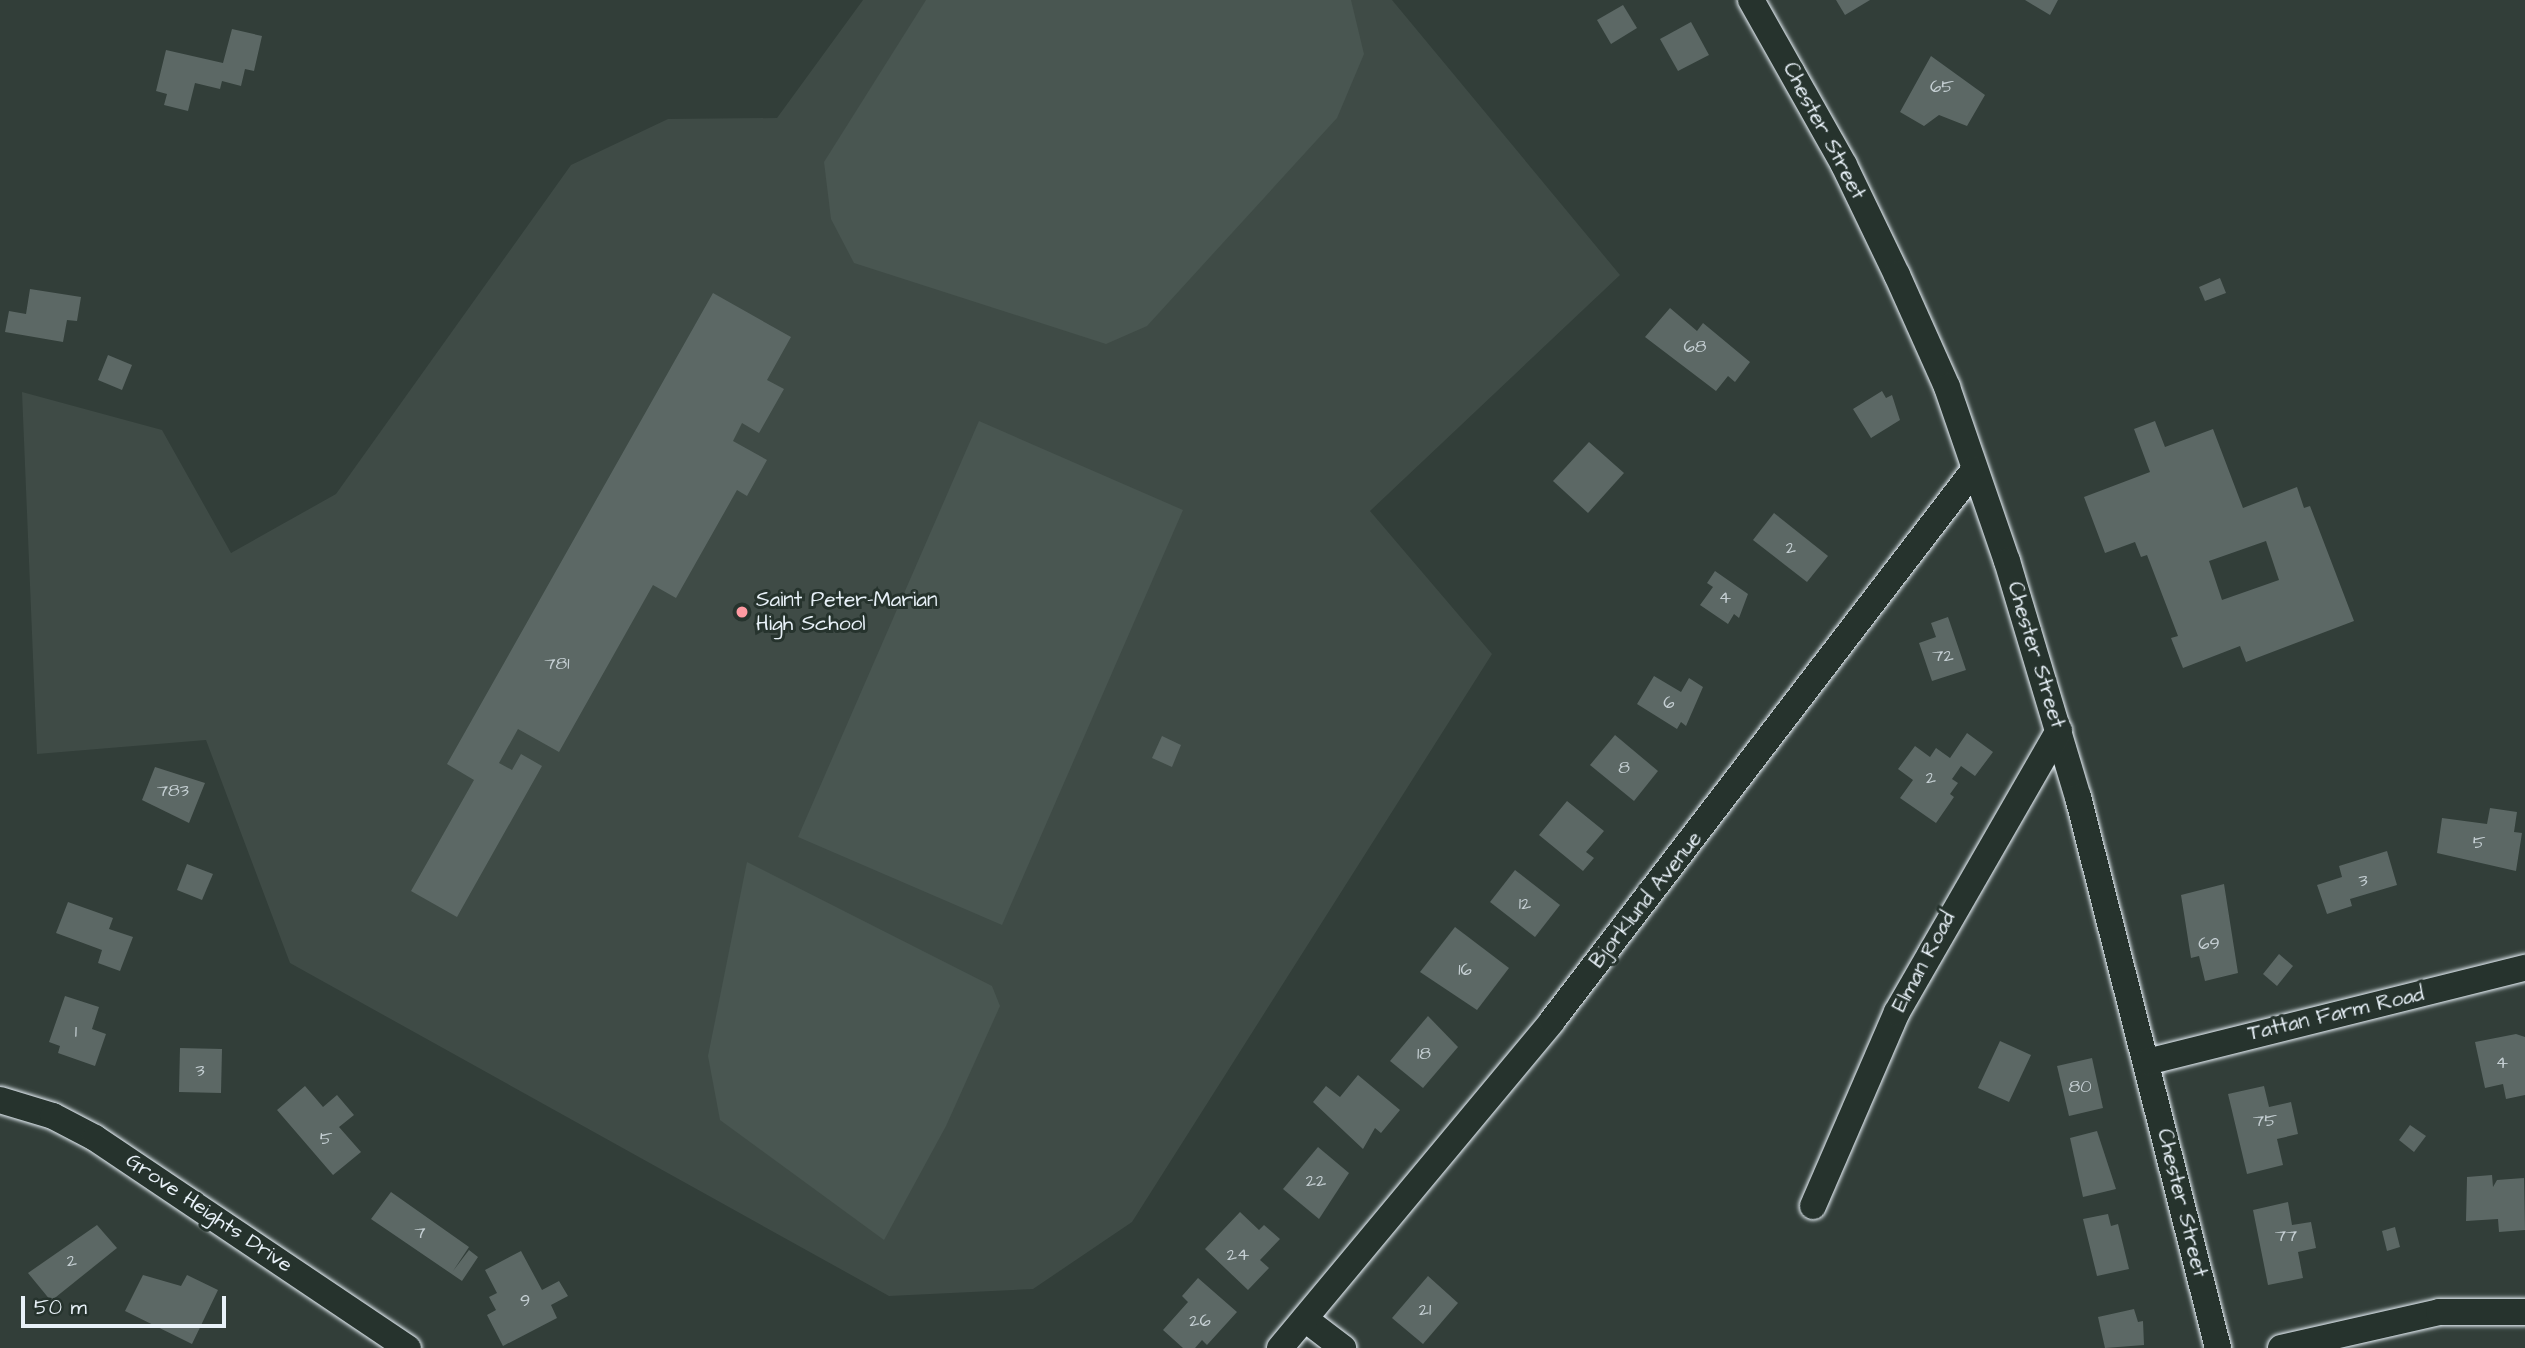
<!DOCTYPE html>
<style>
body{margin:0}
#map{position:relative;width:2525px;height:1348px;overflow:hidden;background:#323e39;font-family:"Architects Daughter",sans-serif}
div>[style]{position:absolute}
.built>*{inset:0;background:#3f4b46}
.green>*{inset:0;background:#495651}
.building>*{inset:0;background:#5c6865}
.roads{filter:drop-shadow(0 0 2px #e8f1f8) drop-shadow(0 0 2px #e8f1f8)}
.minor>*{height:26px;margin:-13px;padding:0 13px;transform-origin:13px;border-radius:13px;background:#26332d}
.dots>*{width:19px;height:19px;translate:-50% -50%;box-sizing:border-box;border:4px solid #26332d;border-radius:50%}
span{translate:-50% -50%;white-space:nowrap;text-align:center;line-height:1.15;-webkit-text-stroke:6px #26332d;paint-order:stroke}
.number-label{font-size:18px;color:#c5cfd3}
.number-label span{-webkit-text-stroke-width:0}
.street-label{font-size:21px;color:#e8f1f8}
.poi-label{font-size:21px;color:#e8f1f8}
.left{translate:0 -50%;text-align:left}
.scale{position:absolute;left:21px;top:1296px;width:205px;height:32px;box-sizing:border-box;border:4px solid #e8f1f8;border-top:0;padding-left:9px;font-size:21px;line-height:24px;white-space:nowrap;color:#e8f1f8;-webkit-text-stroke:5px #26332d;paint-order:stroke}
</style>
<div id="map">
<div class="built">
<i style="clip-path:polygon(863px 0,1392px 0,1620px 275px,1370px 511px,1492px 654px,1132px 1222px,1033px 1289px,889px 1296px,290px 963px,206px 740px,37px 754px,22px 392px,162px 430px,231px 553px,336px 494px,571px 165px,668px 119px,777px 118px)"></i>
</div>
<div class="green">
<i style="clip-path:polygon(926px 0,1351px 0,1364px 54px,1337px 118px,1147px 326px,1106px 344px,854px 263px,831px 219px,824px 162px)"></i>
<i style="clip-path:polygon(979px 421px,1183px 510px,1002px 925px,798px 837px)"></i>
<i style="clip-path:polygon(747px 862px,992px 986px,1000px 1006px,946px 1126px,884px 1240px,720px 1120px,708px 1056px)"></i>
</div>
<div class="building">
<i style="clip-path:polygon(1836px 0,1870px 0,1845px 15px)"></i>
<i style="clip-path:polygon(2025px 0,2058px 0,2050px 15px)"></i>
<i style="clip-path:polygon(1623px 5px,1637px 28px,1611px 44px,1597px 20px)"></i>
<i style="clip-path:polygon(1691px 22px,1709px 55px,1678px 71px,1660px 39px)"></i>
<i style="clip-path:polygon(232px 29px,262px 36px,254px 71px,245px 69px,241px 86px,222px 81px,220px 89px,195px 83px,188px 111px,164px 105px,167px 94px,156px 91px,166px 50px,223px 63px)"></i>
<i style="clip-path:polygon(1931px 56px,1985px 95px,1967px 126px,1939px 115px,1924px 126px,1900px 112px)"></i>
<i style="clip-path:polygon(2220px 278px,2226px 293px,2205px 301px,2199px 287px)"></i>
<i style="clip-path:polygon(30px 289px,81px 297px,77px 321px,67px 320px,63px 342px,5px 332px,9px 311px,26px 314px)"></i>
<i style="clip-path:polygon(713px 293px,791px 337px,767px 380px,784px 389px,759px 433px,742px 423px,733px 441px,767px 460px,747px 496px,737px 490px,676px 598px,653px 585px,559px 752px,518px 729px,499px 763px,512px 770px,521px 754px,542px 766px,457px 917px,411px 891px,474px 780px,447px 764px)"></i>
<i style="clip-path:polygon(1670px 308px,1697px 331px,1703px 323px,1750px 362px,1735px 382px,1728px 376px,1716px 391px,1645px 337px)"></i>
<i style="clip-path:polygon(108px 355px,132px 365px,122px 390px,98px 380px)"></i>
<i style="clip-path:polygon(1882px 391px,1886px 398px,1892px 395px,1900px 420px,1871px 438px,1853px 409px)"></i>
<i style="clip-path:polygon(evenodd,2155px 421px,2165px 447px,2213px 429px,2243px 508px,2297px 487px,2304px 508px,2310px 506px,2354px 621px,2246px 662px,2240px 646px,2183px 668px,2171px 638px,2178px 636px,2147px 555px,2141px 557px,2135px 542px,2105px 553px,2084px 497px,2150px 472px,2134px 429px,2155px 421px,2266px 541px,2279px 580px,2222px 600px,2209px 561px,2266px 541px)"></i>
<i style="clip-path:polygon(1589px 442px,1624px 473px,1588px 513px,1553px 481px)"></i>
<i style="clip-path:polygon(1774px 513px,1828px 556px,1807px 582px,1753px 540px)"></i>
<i style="clip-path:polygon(1715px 571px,1748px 594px,1739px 618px,1734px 614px,1728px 624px,1700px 605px,1713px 587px,1707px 583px)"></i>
<i style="clip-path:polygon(1948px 617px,1966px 670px,1932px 681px,1919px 643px,1936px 637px,1931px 623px)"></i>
<i style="clip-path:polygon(1654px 676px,1681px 692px,1689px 678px,1703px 687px,1686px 726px,1681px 722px,1677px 729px,1637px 704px)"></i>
<i style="clip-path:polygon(1967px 733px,1993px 752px,1975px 776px,1961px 766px,1952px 779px,1958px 783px,1950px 794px,1954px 797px,1936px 823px,1900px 798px,1913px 780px,1898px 769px,1915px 746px,1930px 757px,1936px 748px,1950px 758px)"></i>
<i style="clip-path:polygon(1615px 735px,1658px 771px,1634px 801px,1590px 765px)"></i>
<i style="clip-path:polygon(1162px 736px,1181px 745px,1172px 767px,1152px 758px)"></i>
<i style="clip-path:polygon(155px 767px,205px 783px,189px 823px,142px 800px)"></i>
<i style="clip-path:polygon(1567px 801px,1604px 831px,1586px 852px,1594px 858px,1583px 871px,1539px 835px)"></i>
<i style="clip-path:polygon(2490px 808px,2517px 812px,2514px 832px,2522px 833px,2516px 871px,2437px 853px,2442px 818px,2487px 824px)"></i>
<i style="clip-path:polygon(2387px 851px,2397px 885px,2350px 899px,2352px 906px,2327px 914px,2317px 885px,2342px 877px,2339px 866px)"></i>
<i style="clip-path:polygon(187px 864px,213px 874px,202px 900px,177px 890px)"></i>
<i style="clip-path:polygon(1515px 870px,1560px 905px,1535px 937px,1490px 902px)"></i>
<i style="clip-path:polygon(2224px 884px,2238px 973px,2205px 981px,2199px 956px,2191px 958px,2181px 895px)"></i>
<i style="clip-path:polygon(68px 902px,113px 918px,109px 929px,133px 937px,120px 971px,98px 963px,102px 950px,56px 933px)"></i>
<i style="clip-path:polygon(1455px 927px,1509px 968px,1477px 1010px,1420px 972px)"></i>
<i style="clip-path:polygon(2279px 954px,2293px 966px,2277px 986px,2263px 974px)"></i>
<i style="clip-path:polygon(65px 996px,99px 1007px,92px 1029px,106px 1034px,95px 1066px,58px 1053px,60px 1046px,49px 1042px)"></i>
<i style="clip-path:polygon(1428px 1016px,1458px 1047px,1423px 1088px,1390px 1061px)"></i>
<i style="clip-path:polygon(2516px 1034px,2525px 1037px,2525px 1095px,2506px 1099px,2503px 1084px,2485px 1088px,2475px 1042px)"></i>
<i style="clip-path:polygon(2000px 1041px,2031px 1055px,2009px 1102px,1978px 1088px)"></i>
<i style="clip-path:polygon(180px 1048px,222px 1049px,221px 1093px,179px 1092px)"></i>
<i style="clip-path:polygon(2092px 1058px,2103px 1108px,2069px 1116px,2057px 1066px)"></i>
<i style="clip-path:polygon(1358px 1075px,1400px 1110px,1381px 1133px,1375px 1128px,1363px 1149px,1313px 1102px,1326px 1086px,1340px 1097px)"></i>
<i style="clip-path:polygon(305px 1086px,323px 1107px,337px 1095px,354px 1115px,339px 1127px,361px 1152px,333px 1175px,277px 1110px)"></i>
<i style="clip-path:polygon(2264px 1086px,2269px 1107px,2291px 1102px,2298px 1134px,2277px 1139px,2283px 1165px,2247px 1174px,2228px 1094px)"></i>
<i style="clip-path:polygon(2410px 1125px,2426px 1136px,2414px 1152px,2399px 1140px)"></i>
<i style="clip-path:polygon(2097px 1131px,2116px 1189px,2083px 1197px,2070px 1138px)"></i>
<i style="clip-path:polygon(1318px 1147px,1349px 1173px,1319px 1219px,1283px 1189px)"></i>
<i style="clip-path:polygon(2492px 1175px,2493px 1187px,2497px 1180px,2524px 1178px,2525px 1230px,2499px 1232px,2498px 1219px,2466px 1221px,2467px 1177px)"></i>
<i style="clip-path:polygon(391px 1192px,469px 1247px,453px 1271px,469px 1250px,478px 1257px,462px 1281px,371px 1219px)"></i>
<i style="clip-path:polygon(2288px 1202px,2292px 1225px,2311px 1222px,2316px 1248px,2298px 1252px,2303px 1278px,2268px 1285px,2253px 1210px)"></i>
<i style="clip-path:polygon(1240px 1212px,1259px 1230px,1264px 1225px,1280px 1239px,1260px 1260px,1269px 1268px,1248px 1290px,1205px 1249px)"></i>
<i style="clip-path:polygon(2108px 1214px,2111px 1226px,2118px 1224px,2129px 1269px,2097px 1276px,2083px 1219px)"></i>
<i style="clip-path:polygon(97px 1225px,117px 1248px,51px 1301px,28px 1273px)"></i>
<i style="clip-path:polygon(2395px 1227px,2400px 1247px,2387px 1251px,2382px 1231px)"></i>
<i style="clip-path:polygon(521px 1251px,542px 1290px,559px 1281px,568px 1296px,551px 1305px,557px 1318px,503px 1346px,487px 1315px,496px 1310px,489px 1297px,497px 1293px,485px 1270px)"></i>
<i style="clip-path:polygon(143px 1275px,181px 1286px,187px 1275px,218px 1290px,192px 1344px,125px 1311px)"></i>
<i style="clip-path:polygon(1428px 1276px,1458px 1303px,1423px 1344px,1392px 1318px)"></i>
<i style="clip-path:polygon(1198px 1278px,1237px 1312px,1207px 1345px,1202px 1340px,1195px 1348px,1183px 1348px,1163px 1330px,1188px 1302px,1182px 1296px)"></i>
<i style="clip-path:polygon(2134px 1309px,2138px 1322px,2143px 1321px,2144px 1345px,2105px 1348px,2098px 1317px)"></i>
</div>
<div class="roads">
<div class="minor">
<i style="left:1751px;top:0;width:189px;rotate:60.6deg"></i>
<i style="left:1844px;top:165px;width:122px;rotate:64.3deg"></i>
<i style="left:1897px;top:275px;width:123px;rotate:65.9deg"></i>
<i style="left:1947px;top:387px;width:184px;rotate:71deg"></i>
<i style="left:2007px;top:561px;width:246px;rotate:73.3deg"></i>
<i style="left:2078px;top:797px;width:569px;rotate:75.74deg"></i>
<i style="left:2147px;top:1062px;width:390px;rotate:-14deg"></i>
<i style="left:0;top:1100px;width:55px;rotate:16.8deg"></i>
<i style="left:53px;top:1116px;width:47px;rotate:27.6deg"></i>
<i style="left:95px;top:1138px;width:377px;rotate:33.9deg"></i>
<i style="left:1813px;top:1206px;width:211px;rotate:-66.6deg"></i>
<i style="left:1897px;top:1012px;width:325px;rotate:-60.1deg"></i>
<i style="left:1305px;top:1319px;width:48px;rotate:37.3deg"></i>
<i style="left:1280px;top:1348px;width:425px;rotate:-50.2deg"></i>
<i style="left:1552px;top:1021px;width:694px;rotate:-52.55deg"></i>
<i style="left:2281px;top:1348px;width:162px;rotate:-12.8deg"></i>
<i style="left:2439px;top:1312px;width:86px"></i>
</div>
</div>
<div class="dots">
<i style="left:742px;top:612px;background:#ff9aa2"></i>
</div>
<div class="number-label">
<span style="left:1942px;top:87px">65</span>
<span style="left:1695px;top:347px">68</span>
<span style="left:1791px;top:548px">2</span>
<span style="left:1725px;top:598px">4</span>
<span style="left:1943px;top:656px">72</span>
<span style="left:557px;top:664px">781</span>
<span style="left:1669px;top:703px">6</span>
<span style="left:1624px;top:768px">8</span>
<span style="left:1931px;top:778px">2</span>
<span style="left:173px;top:791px">783</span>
<span style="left:2479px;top:843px">5</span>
<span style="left:2363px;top:881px">3</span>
<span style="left:1525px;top:904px">12</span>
<span style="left:2209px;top:944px">69</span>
<span style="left:1465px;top:970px">16</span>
<span style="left:76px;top:1032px">1</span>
<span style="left:1424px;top:1054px">18</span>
<span style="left:2502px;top:1063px">4</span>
<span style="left:200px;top:1071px">3</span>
<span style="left:2080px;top:1087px">80</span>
<span style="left:2265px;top:1121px">75</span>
<span style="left:326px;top:1139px">5</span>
<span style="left:1316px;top:1181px">22</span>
<span style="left:420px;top:1233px">7</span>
<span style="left:2286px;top:1236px">77</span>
<span style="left:1238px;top:1255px">24</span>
<span style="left:72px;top:1261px">2</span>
<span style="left:525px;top:1301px">9</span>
<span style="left:1425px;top:1310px">21</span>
<span style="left:1200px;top:1321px">26</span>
</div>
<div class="street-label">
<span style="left:1824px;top:131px;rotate:62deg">Chester Street</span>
<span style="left:2036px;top:655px;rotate:73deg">Chester Street</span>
<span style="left:1646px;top:900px;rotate:-52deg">Bjorklund Avenue</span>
<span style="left:1924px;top:962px;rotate:-62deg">Elman Road</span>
<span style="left:2336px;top:1014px;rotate:-13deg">Tattan Farm Road</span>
<span style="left:2182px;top:1203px;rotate:76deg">Chester Street</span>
<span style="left:209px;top:1213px;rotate:34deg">Grove Heights Drive</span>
</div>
<div class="poi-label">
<span class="left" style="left:756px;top:612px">Saint Peter-Marian<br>High School</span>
</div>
<div class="scale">50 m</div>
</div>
